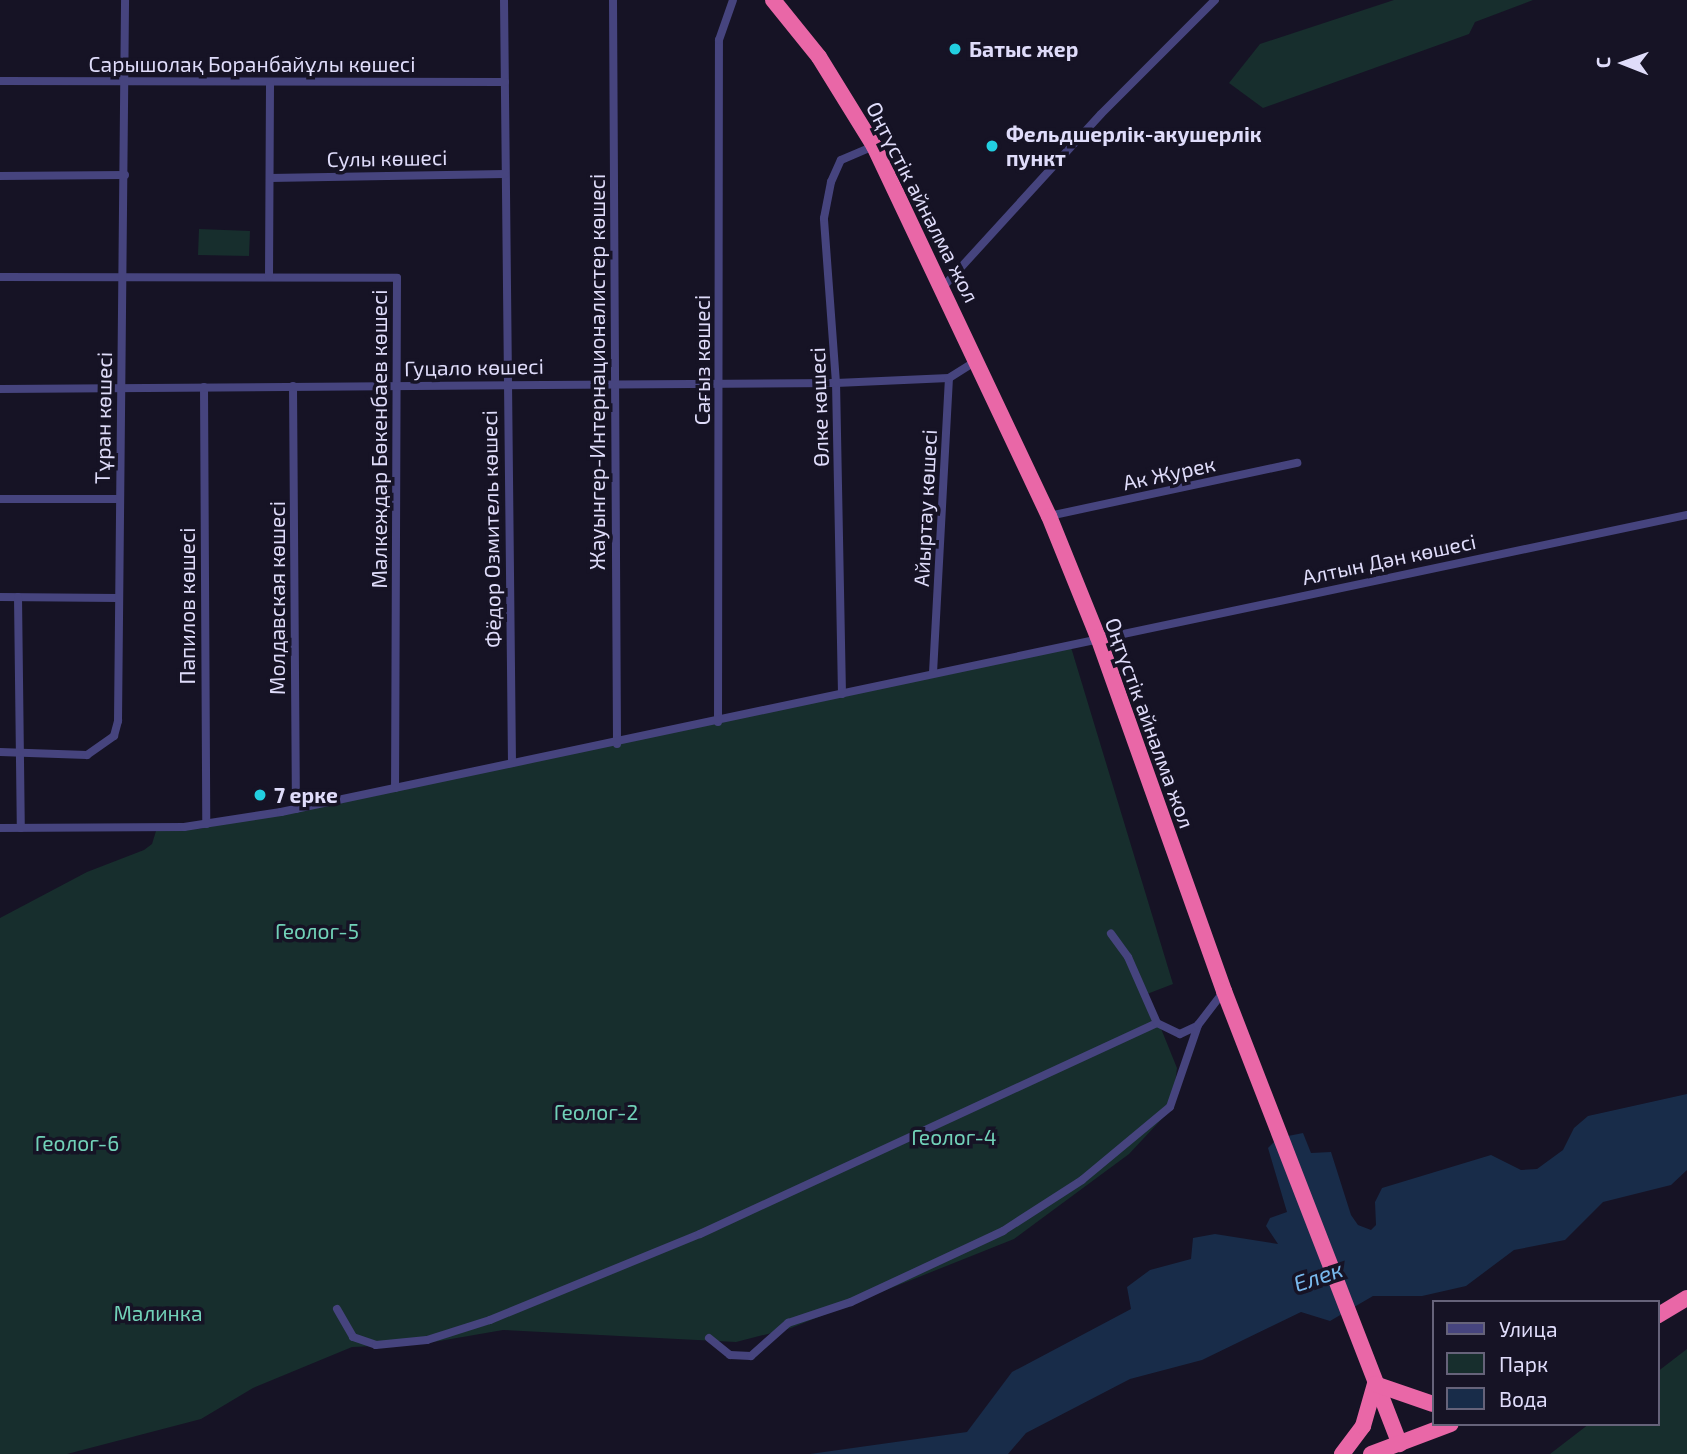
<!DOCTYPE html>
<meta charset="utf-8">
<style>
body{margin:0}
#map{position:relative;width:1687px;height:1454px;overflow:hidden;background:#161325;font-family:"Exo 2",sans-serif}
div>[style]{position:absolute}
.green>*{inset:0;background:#172e2d}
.water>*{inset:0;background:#182c49}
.street>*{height:8px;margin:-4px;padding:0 4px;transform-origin:4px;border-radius:4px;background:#46447e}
.highway>*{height:16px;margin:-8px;padding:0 8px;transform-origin:8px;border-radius:8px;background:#e967a7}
.dots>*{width:19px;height:19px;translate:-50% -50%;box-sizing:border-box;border:4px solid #161325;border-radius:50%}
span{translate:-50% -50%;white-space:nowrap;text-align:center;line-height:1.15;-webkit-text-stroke:7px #161325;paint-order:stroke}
.poi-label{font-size:21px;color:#dfdcfa;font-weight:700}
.left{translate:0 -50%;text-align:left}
.street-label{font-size:21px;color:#dfdcfa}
.park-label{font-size:21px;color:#71d1b8}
.water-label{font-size:23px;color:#78b8ec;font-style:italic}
.legend{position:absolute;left:1432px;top:1300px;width:228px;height:126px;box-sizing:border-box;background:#161325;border:2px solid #66637a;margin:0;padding:9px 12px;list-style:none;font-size:21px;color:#dfdcfa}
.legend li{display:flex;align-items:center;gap:14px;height:35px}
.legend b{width:35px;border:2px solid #66637a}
.north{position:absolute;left:1589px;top:28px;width:70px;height:70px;-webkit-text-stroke:5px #161325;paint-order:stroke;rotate:271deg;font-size:19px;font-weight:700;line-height:28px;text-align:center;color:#dfdcfa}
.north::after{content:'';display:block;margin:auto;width:24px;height:32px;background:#dfdcfa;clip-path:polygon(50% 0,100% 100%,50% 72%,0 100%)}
</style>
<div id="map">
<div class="green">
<i style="clip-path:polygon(1394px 0,1533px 0,1475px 22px,1469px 34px,1263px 108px,1229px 83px,1260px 44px)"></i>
<i style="clip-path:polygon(199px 229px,250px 231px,249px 256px,198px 255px)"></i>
<i style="clip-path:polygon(1070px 644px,1173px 984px,1147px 994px,1177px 1068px,1172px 1108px,1129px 1154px,1014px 1239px,791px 1328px,736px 1342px,503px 1330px,422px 1344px,352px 1347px,253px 1388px,201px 1419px,67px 1454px,0 1454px,0 918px,87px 872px,144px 850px,152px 844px,156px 831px,199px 829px)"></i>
<i style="clip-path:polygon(1687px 1349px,1687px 1454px,1550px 1454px,1589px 1424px,1657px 1424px,1657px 1372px)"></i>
</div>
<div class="water">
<i style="clip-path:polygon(1687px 1094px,1687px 1170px,1671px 1185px,1603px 1202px,1565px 1240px,1514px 1250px,1466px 1286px,1422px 1296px,1373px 1296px,1330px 1321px,1301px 1312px,1202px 1360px,1130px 1379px,1026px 1433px,1008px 1454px,810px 1454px,967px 1432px,1012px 1372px,1131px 1309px,1127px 1287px,1150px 1270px,1191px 1259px,1193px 1238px,1215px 1234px,1278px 1244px,1266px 1226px,1270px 1218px,1287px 1212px,1268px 1148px,1278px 1138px,1303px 1133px,1311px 1153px,1331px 1152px,1351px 1215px,1358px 1225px,1371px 1230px,1376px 1225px,1375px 1202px,1382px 1188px,1491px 1155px,1521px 1170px,1537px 1169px,1563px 1150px,1574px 1128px,1588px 1116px)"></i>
</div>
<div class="street">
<i style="left:504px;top:0;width:763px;rotate:89.4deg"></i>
<i style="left:613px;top:0;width:744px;rotate:89.69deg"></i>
<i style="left:0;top:81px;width:505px;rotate:0.11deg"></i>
<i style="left:0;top:176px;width:125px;rotate:-0.5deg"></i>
<i style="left:270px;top:178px;width:235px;rotate:-1deg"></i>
<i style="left:0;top:277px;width:397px;rotate:0.1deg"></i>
<i style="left:397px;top:278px;width:510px;rotate:90.22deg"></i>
<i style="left:269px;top:277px;width:195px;rotate:-89.7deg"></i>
<i style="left:943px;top:287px;width:234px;rotate:-47.6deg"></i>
<i style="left:1101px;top:114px;width:161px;rotate:-45deg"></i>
<i style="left:293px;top:386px;width:423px;rotate:89.6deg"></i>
<i style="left:204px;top:387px;width:437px;rotate:89.7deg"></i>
<i style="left:0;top:389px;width:836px;rotate:-0.41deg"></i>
<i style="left:836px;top:383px;width:113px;rotate:-2.5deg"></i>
<i style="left:0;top:499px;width:119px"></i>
<i style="left:1049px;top:516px;width:254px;rotate:-12.1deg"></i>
<i style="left:0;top:597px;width:118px;rotate:0.5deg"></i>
<i style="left:18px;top:597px;width:231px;rotate:89.3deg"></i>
<i style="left:933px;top:673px;width:295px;rotate:-86.9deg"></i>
<i style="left:949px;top:378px;width:34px;rotate:-32deg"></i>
<i style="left:842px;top:694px;width:311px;rotate:-91.1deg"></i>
<i style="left:836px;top:383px;width:165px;rotate:-94.2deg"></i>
<i style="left:824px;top:218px;width:37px;rotate:-79deg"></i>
<i style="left:831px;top:182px;width:24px;rotate:-66deg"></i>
<i style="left:841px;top:160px;width:36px;rotate:-23deg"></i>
<i style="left:718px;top:722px;width:682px;rotate:-89.92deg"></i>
<i style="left:719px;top:40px;width:42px;rotate:-70.7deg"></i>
<i style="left:0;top:752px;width:87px;rotate:2deg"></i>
<i style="left:87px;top:755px;width:33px;rotate:-35deg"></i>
<i style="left:114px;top:736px;width:16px;rotate:-75deg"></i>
<i style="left:118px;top:721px;width:721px;rotate:-89.44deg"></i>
<i style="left:0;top:828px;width:184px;rotate:-0.3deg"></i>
<i style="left:184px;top:827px;width:98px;rotate:-8.8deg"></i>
<i style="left:281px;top:812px;width:1437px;rotate:-11.93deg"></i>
<i style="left:1157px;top:1023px;width:25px;rotate:26deg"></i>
<i style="left:1180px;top:1034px;width:19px;rotate:-25deg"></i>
<i style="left:337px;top:1309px;width:32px;rotate:60deg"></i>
<i style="left:353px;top:1337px;width:24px;rotate:19deg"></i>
<i style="left:376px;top:1345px;width:51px;rotate:-5.6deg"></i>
<i style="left:427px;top:1340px;width:66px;rotate:-17.6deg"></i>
<i style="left:490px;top:1320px;width:227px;rotate:-22.3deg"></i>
<i style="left:700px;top:1234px;width:503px;rotate:-24.78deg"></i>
<i style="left:1157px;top:1023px;width:72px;rotate:-113.7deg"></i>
<i style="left:1128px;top:957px;width:29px;rotate:-126deg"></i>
<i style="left:709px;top:1338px;width:27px;rotate:39deg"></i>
<i style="left:730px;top:1355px;width:21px;rotate:3deg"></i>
<i style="left:751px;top:1356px;width:50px;rotate:-41.7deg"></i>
<i style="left:788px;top:1323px;width:66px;rotate:-18.4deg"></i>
<i style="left:851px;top:1302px;width:168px;rotate:-25deg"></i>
<i style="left:1003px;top:1231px;width:94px;rotate:-32.8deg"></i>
<i style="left:1082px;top:1180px;width:114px;rotate:-39.7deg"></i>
<i style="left:1170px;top:1107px;width:87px;rotate:-71.1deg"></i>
<i style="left:1198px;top:1025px;width:43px;rotate:-52.6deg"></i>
</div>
<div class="highway">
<i style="left:773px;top:0;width:73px;rotate:51.1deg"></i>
<i style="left:819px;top:57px;width:105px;rotate:58.3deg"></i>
<i style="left:874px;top:146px;width:409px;rotate:64.7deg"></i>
<i style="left:1049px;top:516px;width:131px;rotate:68deg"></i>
<i style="left:1098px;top:637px;width:376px;rotate:70.4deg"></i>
<i style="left:1224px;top:991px;width:486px;rotate:68.8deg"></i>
<i style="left:1657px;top:1316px;width:35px;rotate:-31deg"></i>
<i style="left:1342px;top:1454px;width:35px;rotate:-53deg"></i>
<i style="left:1363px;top:1426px;width:44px;rotate:-74.1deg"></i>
<i style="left:1375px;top:1384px;width:61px;rotate:19deg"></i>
<i style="left:1371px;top:1454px;width:85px;rotate:-20.6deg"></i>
</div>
<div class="dots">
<i style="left:955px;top:49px;background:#22cfe0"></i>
<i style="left:992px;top:146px;background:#22cfe0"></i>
<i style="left:260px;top:795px;background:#22cfe0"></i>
</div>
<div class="poi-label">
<span class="left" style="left:969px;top:49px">Батыс жер</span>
<span class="left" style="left:1006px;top:146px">Фельдшерлік-акушерлік<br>пункт</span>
<span class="left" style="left:274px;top:795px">7 ерке</span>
</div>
<div class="street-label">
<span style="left:252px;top:64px">Сарышолақ Боранбайұлы көшесі</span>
<span style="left:387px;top:158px;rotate:-1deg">Сулы көшесі</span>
<span style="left:923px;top:202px;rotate:63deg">Оңтүстік айналма жол</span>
<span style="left:702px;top:360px;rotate:-90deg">Сағыз көшесі</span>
<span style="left:474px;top:367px;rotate:-1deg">Гуцало көшесі</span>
<span style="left:597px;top:372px;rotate:-90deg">Жауынгер-Интернационалистер көшесі</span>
<span style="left:819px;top:407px;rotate:-92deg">Өлке көшесі</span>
<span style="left:103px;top:418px;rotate:-89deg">Тұран көшесі</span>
<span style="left:379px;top:439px;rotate:-90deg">Малкеждар Бөкенбаев көшесі</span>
<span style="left:1169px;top:473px;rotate:-12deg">Ак Журек</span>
<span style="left:925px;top:508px;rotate:-87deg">Айыртау көшесі</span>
<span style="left:491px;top:529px;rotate:-91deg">Фёдор Озмитель көшесі</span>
<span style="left:1389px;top:559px;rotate:-12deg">Алтын Дән көшесі</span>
<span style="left:277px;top:598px;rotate:-90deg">Молдавская көшесі</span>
<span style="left:187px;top:606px;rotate:-90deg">Папилов көшесі</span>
<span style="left:1150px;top:723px;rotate:70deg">Оңтүстік айналма жол</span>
</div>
<div class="park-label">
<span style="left:317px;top:931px">Геолог-5</span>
<span style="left:596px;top:1112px">Геолог-2</span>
<span style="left:954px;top:1137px">Геолог-4</span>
<span style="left:77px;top:1143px">Геолог-6</span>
<span style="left:158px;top:1313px">Малинка</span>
</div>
<div class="water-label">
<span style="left:1318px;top:1276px;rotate:-19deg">Елек</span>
</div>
<ul class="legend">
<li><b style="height:9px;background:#46447e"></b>Улица</li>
<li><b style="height:19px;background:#172e2d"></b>Парк</li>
<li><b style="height:19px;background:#182c49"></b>Вода</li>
</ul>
<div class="north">С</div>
</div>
